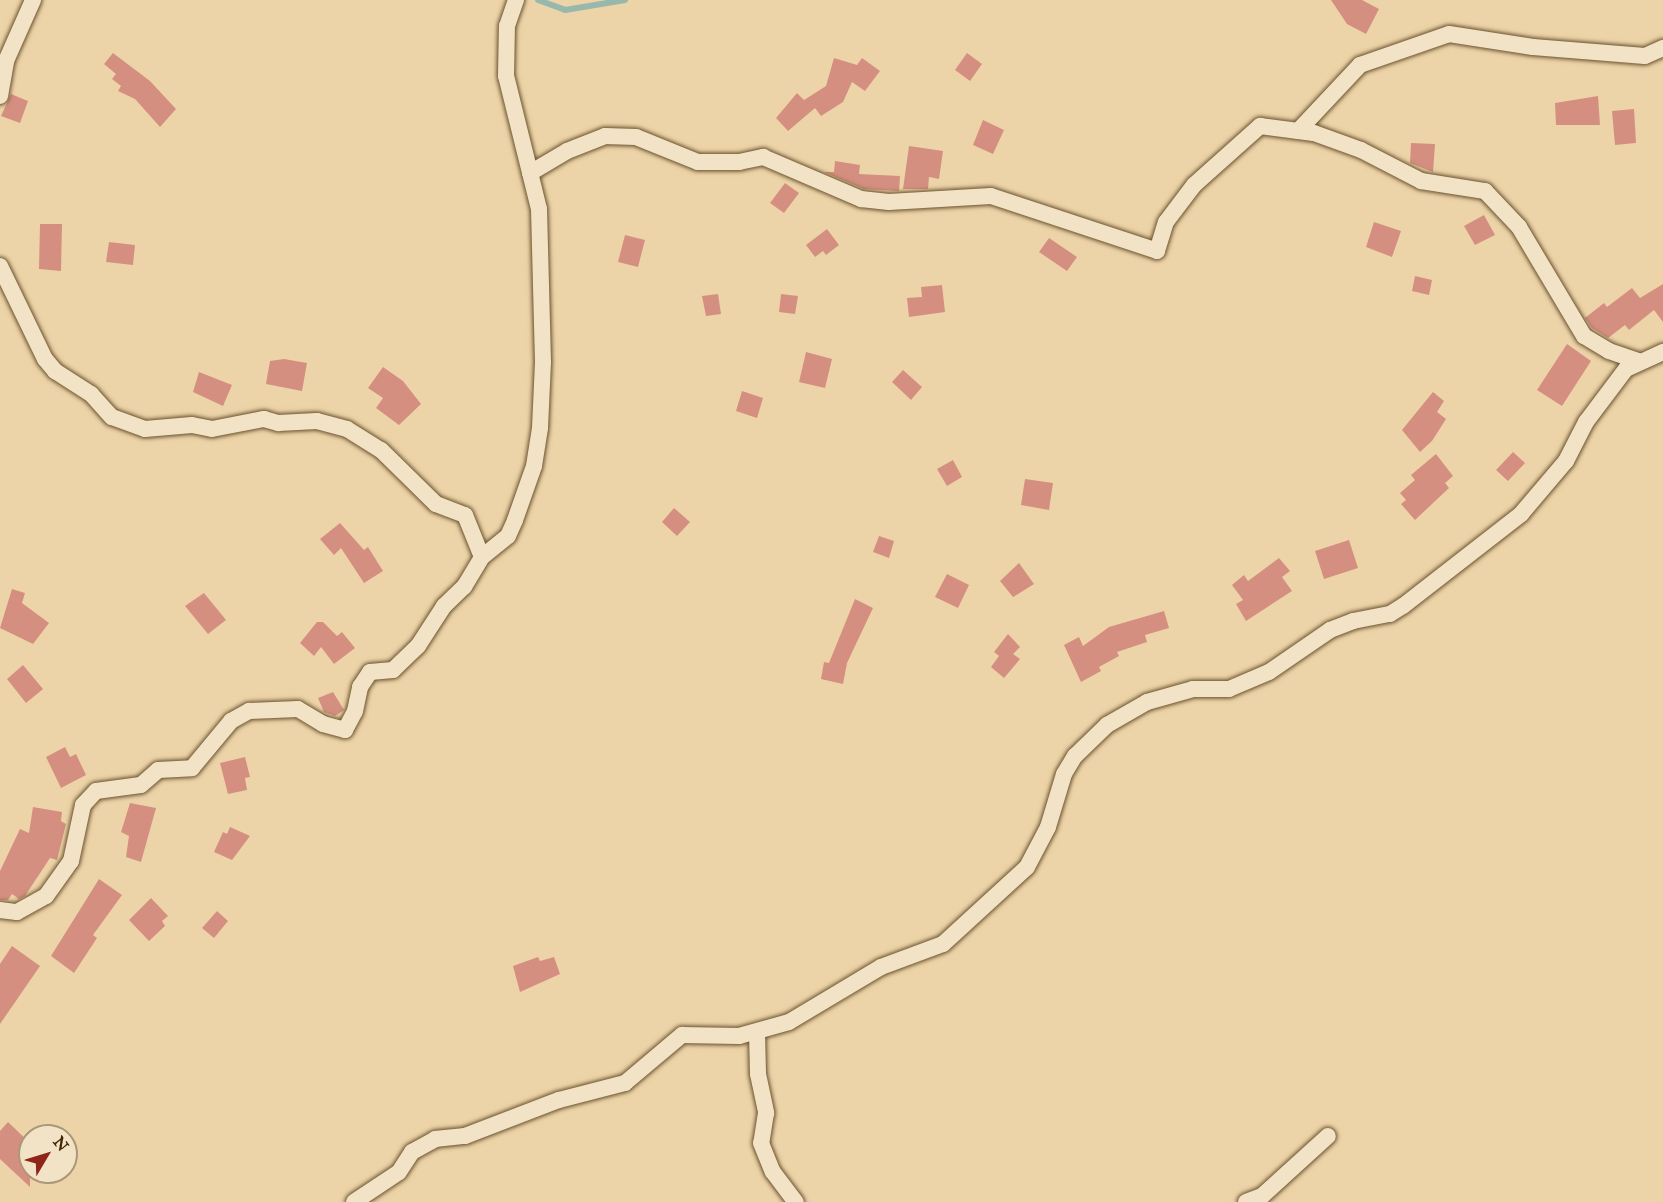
<!DOCTYPE html>
<style>
body{margin:0}
#map{position:relative;width:1663px;height:1202px;overflow:hidden;background:#edd4a8;font-family:"IM FELL Great Primer",serif}
div>[style]{position:absolute}
.stream>*{height:6px;margin:-3px;padding:0 3px;transform-origin:3px;border-radius:3px;background:#99b8ac}
.building>*{inset:0;background:#d58f80}
.roads{filter:drop-shadow(0 0 2px #6a522e) drop-shadow(0 0 2px #6a522e)}
.street>*{height:16px;margin:-8px;padding:0 8px;transform-origin:8px;border-radius:8px;background:#f3e3c6}
span{translate:-50% -50%;white-space:nowrap;text-align:center;line-height:1.15;-webkit-text-stroke:5px #f3e3c6;paint-order:stroke}
.north{position:absolute;left:18px;top:1124px;width:60px;height:60px;box-sizing:border-box;background:#f3e3c6;border:2px solid #ab9779;border-radius:50%;rotate:52deg;font-size:16px;font-weight:700;line-height:24px;text-align:center;color:#3f2605}
.north::after{content:'';display:block;margin:auto;width:21px;height:27px;background:#8f2418;clip-path:polygon(50% 0,100% 100%,50% 72%,0 100%)}
</style>
<div id="map">
<div class="stream">
<i style="left:538px;top:0;width:29px;rotate:20deg"></i>
<i style="left:565px;top:10px;width:61px;rotate:-9.5deg"></i>
</div>
<div class="building">
<i style="clip-path:polygon(1331px 0,1362px 0,1379px 9px,1366px 34px,1347px 24px)"></i>
<i style="clip-path:polygon(113px 53px,150px 81px,176px 109px,160px 127px,135px 99px,118px 91px,121px 86px,112px 79px,116px 74px,104px 64px)"></i>
<i style="clip-path:polygon(967px 53px,982px 64px,970px 81px,955px 70px)"></i>
<i style="clip-path:polygon(834px 58px,857px 65px,862px 58px,880px 71px,865px 91px,852px 82px,843px 102px,821px 116px,815px 108px,788px 131px,776px 118px,797px 93px,804px 100px,826px 86px)"></i>
<i style="clip-path:polygon(11px 94px,28px 101px,20px 123px,1px 116px)"></i>
<i style="clip-path:polygon(1598px 96px,1600px 125px,1556px 125px,1555px 103px)"></i>
<i style="clip-path:polygon(1634px 109px,1636px 143px,1615px 145px,1612px 111px)"></i>
<i style="clip-path:polygon(983px 120px,1004px 130px,993px 154px,973px 145px)"></i>
<i style="clip-path:polygon(1411px 143px,1435px 144px,1433px 172px,1410px 163px)"></i>
<i style="clip-path:polygon(909px 146px,943px 151px,939px 179px,929px 177px,928px 189px,903px 189px)"></i>
<i style="clip-path:polygon(835px 161px,860px 165px,859px 174px,900px 176px,899px 191px,864px 189px,824px 172px,834px 172px)"></i>
<i style="clip-path:polygon(785px 183px,799px 193px,784px 213px,770px 203px)"></i>
<i style="clip-path:polygon(1484px 215px,1495px 235px,1475px 245px,1464px 226px)"></i>
<i style="clip-path:polygon(1374px 222px,1401px 231px,1392px 257px,1366px 247px)"></i>
<i style="clip-path:polygon(40px 224px,62px 224px,61px 271px,39px 269px)"></i>
<i style="clip-path:polygon(827px 229px,839px 245px,826px 255px,823px 251px,815px 257px,806px 245px)"></i>
<i style="clip-path:polygon(625px 235px,645px 240px,638px 267px,618px 262px)"></i>
<i style="clip-path:polygon(1049px 238px,1077px 257px,1067px 271px,1039px 252px)"></i>
<i style="clip-path:polygon(109px 242px,135px 245px,133px 265px,106px 262px)"></i>
<i style="clip-path:polygon(1415px 276px,1432px 280px,1429px 295px,1412px 291px)"></i>
<i style="clip-path:polygon(1663px 284px,1663px 322px,1654px 310px,1629px 330px,1625px 325px,1608px 338px,1592px 328px,1585px 318px,1604px 303px,1607px 307px,1632px 288px,1640px 298px)"></i>
<i style="clip-path:polygon(942px 285px,945px 312px,909px 317px,907px 298px,922px 297px,921px 287px)"></i>
<i style="clip-path:polygon(718px 294px,721px 314px,706px 316px,702px 296px)"></i>
<i style="clip-path:polygon(781px 294px,798px 296px,795px 314px,779px 312px)"></i>
<i style="clip-path:polygon(1567px 344px,1591px 361px,1562px 406px,1537px 390px)"></i>
<i style="clip-path:polygon(806px 352px,832px 359px,825px 388px,799px 382px)"></i>
<i style="clip-path:polygon(284px 359px,307px 363px,302px 391px,266px 384px,270px 361px)"></i>
<i style="clip-path:polygon(383px 367px,403px 381px,421px 404px,399px 425px,376px 408px,383px 398px,368px 388px)"></i>
<i style="clip-path:polygon(903px 370px,922px 387px,911px 400px,892px 382px)"></i>
<i style="clip-path:polygon(199px 372px,232px 385px,223px 406px,193px 392px)"></i>
<i style="clip-path:polygon(742px 391px,763px 398px,757px 418px,736px 411px)"></i>
<i style="clip-path:polygon(1433px 392px,1444px 401px,1437px 412px,1446px 419px,1432px 441px,1420px 452px,1402px 430px)"></i>
<i style="clip-path:polygon(1513px 452px,1525px 463px,1508px 481px,1496px 470px)"></i>
<i style="clip-path:polygon(1436px 454px,1453px 476px,1445px 483px,1449px 488px,1415px 520px,1401px 504px,1406px 500px,1400px 493px,1415px 480px,1411px 475px)"></i>
<i style="clip-path:polygon(953px 460px,962px 477px,947px 486px,937px 469px)"></i>
<i style="clip-path:polygon(1025px 479px,1053px 483px,1049px 510px,1021px 505px)"></i>
<i style="clip-path:polygon(674px 508px,690px 522px,677px 536px,662px 522px)"></i>
<i style="clip-path:polygon(340px 523px,364px 550px,368px 547px,383px 571px,364px 583px,341px 548px,334px 555px,320px 539px)"></i>
<i style="clip-path:polygon(879px 536px,894px 541px,889px 558px,873px 552px)"></i>
<i style="clip-path:polygon(1349px 540px,1358px 568px,1324px 579px,1315px 551px)"></i>
<i style="clip-path:polygon(1279px 558px,1290px 571px,1282px 577px,1292px 591px,1246px 621px,1236px 604px,1243px 600px,1232px 585px,1244px 575px,1248px 581px)"></i>
<i style="clip-path:polygon(1019px 563px,1034px 584px,1013px 597px,1000px 581px)"></i>
<i style="clip-path:polygon(947px 574px,969px 585px,958px 608px,935px 597px)"></i>
<i style="clip-path:polygon(12px 589px,25px 593px,22px 603px,49px 623px,33px 644px,0 628px)"></i>
<i style="clip-path:polygon(204px 593px,226px 620px,208px 634px,185px 606px)"></i>
<i style="clip-path:polygon(855px 599px,873px 608px,847px 663px,843px 684px,821px 679px,824px 662px,829px 663px)"></i>
<i style="clip-path:polygon(1164px 611px,1169px 628px,1145px 635px,1147px 642px,1117px 652px,1119px 656px,1099px 667px,1101px 671px,1081px 682px,1064px 645px,1079px 637px,1083px 646px,1109px 627px)"></i>
<i style="clip-path:polygon(317px 622px,323px 622px,337px 636px,342px 632px,355px 648px,334px 664px,321px 647px,314px 656px,300px 643px)"></i>
<i style="clip-path:polygon(1008px 634px,1020px 647px,1013px 654px,1020px 659px,1004px 678px,991px 667px,999px 656px,994px 652px)"></i>
<i style="clip-path:polygon(23px 665px,43px 689px,26px 703px,7px 679px)"></i>
<i style="clip-path:polygon(333px 692px,344px 710px,335px 716px,324px 712px,318px 698px)"></i>
<i style="clip-path:polygon(65px 747px,70px 757px,76px 754px,86px 775px,61px 788px,46px 757px)"></i>
<i style="clip-path:polygon(245px 757px,250px 777px,245px 778px,247px 790px,228px 794px,220px 763px)"></i>
<i style="clip-path:polygon(130px 803px,156px 808px,141px 862px,126px 857px,129px 836px,121px 832px)"></i>
<i style="clip-path:polygon(33px 807px,62px 812px,61px 821px,66px 824px,57px 860px,50px 858px,25px 896px,19px 899px,12px 894px,8px 900px,0 900px,0 871px,20px 829px,29px 833px)"></i>
<i style="clip-path:polygon(230px 827px,250px 836px,232px 860px,214px 852px,223px 832px,227px 834px)"></i>
<i style="clip-path:polygon(99px 879px,122px 895px,93px 935px,97px 938px,74px 973px,51px 956px)"></i>
<i style="clip-path:polygon(151px 898px,168px 916px,162px 921px,165px 926px,149px 941px,129px 920px)"></i>
<i style="clip-path:polygon(217px 911px,228px 921px,214px 938px,202px 928px)"></i>
<i style="clip-path:polygon(12px 946px,40px 966px,0 1024px,0 964px)"></i>
<i style="clip-path:polygon(538px 957px,540px 961px,554px 957px,560px 974px,520px 992px,513px 966px)"></i>
<i style="clip-path:polygon(8px 1122px,30px 1143px,30px 1187px,0 1159px,0 1131px)"></i>
</div>
<div class="roads">
<div class="street">
<i style="left:0;top:96px;width:36px;rotate:-80deg"></i>
<i style="left:6px;top:61px;width:67px;rotate:-66.1deg"></i>
<i style="left:1298px;top:131px;width:91px;rotate:-46.8deg"></i>
<i style="left:1360px;top:65px;width:94px;rotate:-19.2deg"></i>
<i style="left:1449px;top:34px;width:85px;rotate:8.8deg"></i>
<i style="left:1533px;top:47px;width:112px;rotate:4.6deg"></i>
<i style="left:1645px;top:56px;width:20px;rotate:-24deg"></i>
<i style="left:530px;top:173px;width:43px;rotate:-30.7deg"></i>
<i style="left:567px;top:151px;width:41px;rotate:-21.5deg"></i>
<i style="left:605px;top:136px;width:31px;rotate:2deg"></i>
<i style="left:636px;top:137px;width:67px;rotate:22deg"></i>
<i style="left:698px;top:162px;width:41px"></i>
<i style="left:739px;top:162px;width:25px;rotate:-12deg"></i>
<i style="left:763px;top:157px;width:107px;rotate:23.2deg"></i>
<i style="left:861px;top:199px;width:28px;rotate:6deg"></i>
<i style="left:889px;top:202px;width:102px;rotate:-3.4deg"></i>
<i style="left:991px;top:196px;width:175px;rotate:18.3deg"></i>
<i style="left:1157px;top:251px;width:30px;rotate:-73deg"></i>
<i style="left:1166px;top:222px;width:46px;rotate:-52.9deg"></i>
<i style="left:1194px;top:185px;width:89px;rotate:-41.8deg"></i>
<i style="left:1260px;top:126px;width:54px;rotate:7.4deg"></i>
<i style="left:1314px;top:133px;width:50px;rotate:19.9deg"></i>
<i style="left:1361px;top:150px;width:68px;rotate:27.3deg"></i>
<i style="left:1421px;top:181px;width:65px;rotate:8.9deg"></i>
<i style="left:1485px;top:191px;width:50px;rotate:46.6deg"></i>
<i style="left:1519px;top:227px;width:127px;rotate:59.2deg"></i>
<i style="left:1584px;top:336px;width:29px;rotate:31deg"></i>
<i style="left:1609px;top:351px;width:31px;rotate:19deg"></i>
<i style="left:0;top:266px;width:103px;rotate:64.2deg"></i>
<i style="left:45px;top:359px;width:16px;rotate:50deg"></i>
<i style="left:55px;top:371px;width:43px;rotate:32.6deg"></i>
<i style="left:91px;top:394px;width:31px;rotate:48deg"></i>
<i style="left:112px;top:417px;width:35px;rotate:20deg"></i>
<i style="left:145px;top:429px;width:47px;rotate:-4.9deg"></i>
<i style="left:192px;top:425px;width:20px;rotate:11deg"></i>
<i style="left:212px;top:429px;width:53px;rotate:-10.9deg"></i>
<i style="left:264px;top:419px;width:15px;rotate:16deg"></i>
<i style="left:278px;top:423px;width:39px;rotate:-3deg"></i>
<i style="left:317px;top:421px;width:31px;rotate:15deg"></i>
<i style="left:347px;top:429px;width:40px;rotate:32deg"></i>
<i style="left:381px;top:450px;width:77px;rotate:44.5deg"></i>
<i style="left:436px;top:504px;width:31px;rotate:21deg"></i>
<i style="left:465px;top:515px;width:45px;rotate:68deg"></i>
<i style="left:482px;top:557px;width:33px;rotate:-39deg"></i>
<i style="left:508px;top:536px;width:17px;rotate:-66deg"></i>
<i style="left:515px;top:520px;width:57px;rotate:-70.6deg"></i>
<i style="left:534px;top:466px;width:38px;rotate:-81deg"></i>
<i style="left:540px;top:428px;width:66px;rotate:-87.4deg"></i>
<i style="left:543px;top:362px;width:153px;rotate:-91.5deg"></i>
<i style="left:539px;top:209px;width:137px;rotate:-103.9deg"></i>
<i style="left:506px;top:76px;width:50px;rotate:-88.9deg"></i>
<i style="left:507px;top:26px;width:28px;rotate:-71deg"></i>
<i style="left:0;top:910px;width:17px;rotate:7deg"></i>
<i style="left:17px;top:912px;width:33px;rotate:-29deg"></i>
<i style="left:46px;top:896px;width:43px;rotate:-54.5deg"></i>
<i style="left:71px;top:861px;width:57px;rotate:-77.9deg"></i>
<i style="left:83px;top:805px;width:19px;rotate:-47deg"></i>
<i style="left:96px;top:791px;width:45px;rotate:-7.6deg"></i>
<i style="left:141px;top:785px;width:23px;rotate:-41deg"></i>
<i style="left:158px;top:770px;width:34px;rotate:-3deg"></i>
<i style="left:192px;top:768px;width:61px;rotate:-50.3deg"></i>
<i style="left:231px;top:721px;width:21px;rotate:-29deg"></i>
<i style="left:249px;top:711px;width:49px;rotate:-2.3deg"></i>
<i style="left:298px;top:709px;width:29px;rotate:31deg"></i>
<i style="left:323px;top:724px;width:23px;rotate:15deg"></i>
<i style="left:345px;top:730px;width:21px;rotate:-62deg"></i>
<i style="left:355px;top:711px;width:25px;rotate:-78deg"></i>
<i style="left:360px;top:687px;width:18px;rotate:-56deg"></i>
<i style="left:370px;top:672px;width:23px;rotate:-5deg"></i>
<i style="left:393px;top:670px;width:35px;rotate:-44deg"></i>
<i style="left:418px;top:646px;width:48px;rotate:-57deg"></i>
<i style="left:444px;top:606px;width:28px;rotate:-44deg"></i>
<i style="left:464px;top:587px;width:35px;rotate:-59deg"></i>
<i style="left:757px;top:1032px;width:42px;rotate:88.6deg"></i>
<i style="left:758px;top:1074px;width:40px;rotate:78deg"></i>
<i style="left:766px;top:1113px;width:30px;rotate:99deg"></i>
<i style="left:761px;top:1143px;width:31px;rotate:68deg"></i>
<i style="left:773px;top:1172px;width:38px;rotate:53deg"></i>
<i style="left:354px;top:1202px;width:54px;rotate:-33.7deg"></i>
<i style="left:399px;top:1172px;width:24px;rotate:-57deg"></i>
<i style="left:412px;top:1152px;width:26px;rotate:-29deg"></i>
<i style="left:435px;top:1139px;width:30px;rotate:-6deg"></i>
<i style="left:465px;top:1136px;width:101px;rotate:-21deg"></i>
<i style="left:559px;top:1100px;width:68px;rotate:-14.4deg"></i>
<i style="left:625px;top:1083px;width:75px;rotate:-40.1deg"></i>
<i style="left:682px;top:1035px;width:57px;rotate:1deg"></i>
<i style="left:739px;top:1036px;width:52px;rotate:-15.6deg"></i>
<i style="left:789px;top:1022px;width:107px;rotate:-30.9deg"></i>
<i style="left:881px;top:967px;width:66px;rotate:-20.4deg"></i>
<i style="left:943px;top:944px;width:114px;rotate:-42.5deg"></i>
<i style="left:1027px;top:867px;width:45px;rotate:-62.3deg"></i>
<i style="left:1048px;top:827px;width:55px;rotate:-73.2deg"></i>
<i style="left:1064px;top:774px;width:21px;rotate:-59deg"></i>
<i style="left:1075px;top:756px;width:45px;rotate:-44.1deg"></i>
<i style="left:1107px;top:725px;width:46px;rotate:-29.9deg"></i>
<i style="left:1147px;top:702px;width:48px;rotate:-15.8deg"></i>
<i style="left:1193px;top:689px;width:36px"></i>
<i style="left:1229px;top:689px;width:43px;rotate:-23deg"></i>
<i style="left:1269px;top:672px;width:74px;rotate:-34.5deg"></i>
<i style="left:1330px;top:630px;width:25px;rotate:-21deg"></i>
<i style="left:1353px;top:621px;width:38px;rotate:-11deg"></i>
<i style="left:1390px;top:614px;width:15px;rotate:-32deg"></i>
<i style="left:1403px;top:606px;width:150px;rotate:-37.9deg"></i>
<i style="left:1521px;top:514px;width:70px;rotate:-49.7deg"></i>
<i style="left:1566px;top:461px;width:44px;rotate:-62.9deg"></i>
<i style="left:1586px;top:422px;width:66px;rotate:-53deg"></i>
<i style="left:1626px;top:369px;width:41px;rotate:-24.7deg"></i>
<i style="left:1246px;top:1202px;width:17px;rotate:-21deg"></i>
<i style="left:1262px;top:1196px;width:89px;rotate:-42.3deg"></i>
</div>
</div>
<div class="north">N</div>
</div>
